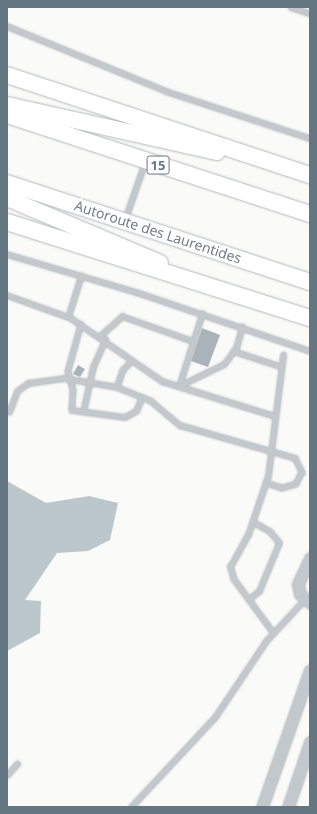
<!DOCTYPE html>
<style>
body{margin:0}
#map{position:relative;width:317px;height:814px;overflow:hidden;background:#fafaf8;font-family:"Open Sans",sans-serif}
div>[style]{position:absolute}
.water>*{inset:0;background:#bbc7cb}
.building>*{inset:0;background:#aab3b9}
.roads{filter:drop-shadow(0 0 1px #b4b9bd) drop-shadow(0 0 1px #b4b9bd)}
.service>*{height:4.5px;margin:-2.25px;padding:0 2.25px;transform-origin:2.25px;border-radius:2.25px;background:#c3c8cc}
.tertiary>*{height:11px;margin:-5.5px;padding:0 5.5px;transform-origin:5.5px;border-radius:5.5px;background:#c3c8cc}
.motorway>*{height:16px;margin:-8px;padding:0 8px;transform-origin:8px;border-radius:8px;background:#fff}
span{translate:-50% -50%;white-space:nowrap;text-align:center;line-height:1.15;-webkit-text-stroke:4px #fff;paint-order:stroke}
.shield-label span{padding:1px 3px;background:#fff;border:1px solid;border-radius:3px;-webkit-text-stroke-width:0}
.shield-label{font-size:13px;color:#657683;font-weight:700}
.street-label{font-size:14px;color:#657683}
.frame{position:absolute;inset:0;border:8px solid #657683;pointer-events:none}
</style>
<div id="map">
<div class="water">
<i style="clip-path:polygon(7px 481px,46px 503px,89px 496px,118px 503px,110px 540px,88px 551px,57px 553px,25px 600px,41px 601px,40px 633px,7px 651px)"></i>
</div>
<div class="building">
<i style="clip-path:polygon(202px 328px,220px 335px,208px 367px,191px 361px)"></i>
<i style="clip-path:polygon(78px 365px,85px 369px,80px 377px,73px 374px)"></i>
</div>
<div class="roads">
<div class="service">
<i style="left:291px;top:7px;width:20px;rotate:18deg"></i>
<i style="left:7px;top:26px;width:172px;rotate:22.2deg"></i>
<i style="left:166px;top:91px;width:151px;rotate:18.1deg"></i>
<i style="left:125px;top:219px;width:60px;rotate:-70.7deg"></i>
<i style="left:7px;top:254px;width:134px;rotate:16.4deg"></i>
<i style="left:136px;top:292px;width:184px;rotate:18.7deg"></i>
<i style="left:7px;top:295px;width:68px;rotate:19.8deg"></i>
<i style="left:71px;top:318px;width:111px;rotate:34.7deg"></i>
<i style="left:162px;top:381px;width:118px;rotate:17.2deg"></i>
<i style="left:68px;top:317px;width:43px;rotate:-72.4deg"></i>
<i style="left:81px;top:324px;width:49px;rotate:105.5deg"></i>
<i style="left:68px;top:371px;width:20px;rotate:75deg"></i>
<i style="left:73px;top:390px;width:20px;rotate:93deg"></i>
<i style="left:72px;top:410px;width:53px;rotate:7.5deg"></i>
<i style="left:125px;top:417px;width:13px;rotate:-29deg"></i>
<i style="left:136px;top:411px;width:15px;rotate:-67deg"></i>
<i style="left:100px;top:336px;width:30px;rotate:-42deg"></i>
<i style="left:122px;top:316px;width:75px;rotate:19.4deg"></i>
<i style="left:233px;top:351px;width:49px;rotate:17.7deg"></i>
<i style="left:132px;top:361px;width:13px;rotate:135deg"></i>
<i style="left:123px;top:370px;width:18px;rotate:109deg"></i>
<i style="left:117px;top:387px;width:37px;rotate:22deg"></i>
<i style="left:151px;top:401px;width:38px;rotate:40deg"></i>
<i style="left:180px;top:425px;width:120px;rotate:16deg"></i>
<i style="left:295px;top:458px;width:16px;rotate:63deg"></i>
<i style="left:302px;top:472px;width:13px;rotate:117deg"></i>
<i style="left:296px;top:484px;width:15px;rotate:164deg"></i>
<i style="left:282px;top:488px;width:17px;rotate:-163deg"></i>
<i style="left:179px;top:386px;width:50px;rotate:-26.1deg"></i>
<i style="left:224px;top:364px;width:20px;rotate:-53deg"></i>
<i style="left:236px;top:348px;width:22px;rotate:-74deg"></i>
<i style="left:179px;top:386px;width:76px;rotate:-72.3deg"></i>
<i style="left:9px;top:412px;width:22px;rotate:-69deg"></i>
<i style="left:17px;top:391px;width:14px;rotate:-36deg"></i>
<i style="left:28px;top:383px;width:36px;rotate:-8deg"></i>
<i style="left:64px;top:378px;width:54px;rotate:9.6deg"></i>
<i style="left:83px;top:412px;width:46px;rotate:-77.5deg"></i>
<i style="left:93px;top:367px;width:30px;rotate:-66deg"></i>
<i style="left:249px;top:599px;width:13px;rotate:-39deg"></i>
<i style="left:259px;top:591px;width:52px;rotate:-67.4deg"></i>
<i style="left:279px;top:543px;width:14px;rotate:-129deg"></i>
<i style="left:270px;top:532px;width:20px;rotate:-150deg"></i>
<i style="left:273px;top:633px;width:66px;rotate:-126.3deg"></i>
<i style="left:234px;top:580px;width:14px;rotate:-107deg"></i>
<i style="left:230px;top:567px;width:37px;rotate:-61deg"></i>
<i style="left:248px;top:535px;width:62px;rotate:-71.3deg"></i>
<i style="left:268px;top:476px;width:122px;rotate:-82.9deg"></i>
<i style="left:7px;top:775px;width:15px;rotate:-48deg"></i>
<i style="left:131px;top:807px;width:123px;rotate:-47deg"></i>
<i style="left:215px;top:717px;width:92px;rotate:-56.1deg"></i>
<i style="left:266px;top:641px;width:57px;rotate:-47.1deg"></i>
</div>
<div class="tertiary">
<i style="left:310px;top:558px;width:29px;rotate:115deg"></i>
<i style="left:298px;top:584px;width:10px;rotate:79deg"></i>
<i style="left:300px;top:594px;width:13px;rotate:42deg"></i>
<i style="left:262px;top:807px;width:145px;rotate:-70.7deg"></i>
<i style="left:288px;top:807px;width:69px;rotate:-71.3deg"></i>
</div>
<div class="motorway">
<i style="left:7px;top:75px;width:319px;rotate:18.3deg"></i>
<i style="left:7px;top:105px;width:215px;rotate:12.6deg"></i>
<i style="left:7px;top:115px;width:319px;rotate:18.1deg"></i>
<i style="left:7px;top:183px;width:319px;rotate:18.1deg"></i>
<i style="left:7px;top:198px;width:166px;rotate:23deg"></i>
<i style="left:7px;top:222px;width:318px;rotate:17.6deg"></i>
</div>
</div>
<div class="shield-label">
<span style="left:158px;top:165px">15</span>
</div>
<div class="street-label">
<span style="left:158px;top:232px;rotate:18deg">Autoroute des Laurentides</span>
</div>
<div class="frame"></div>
</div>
